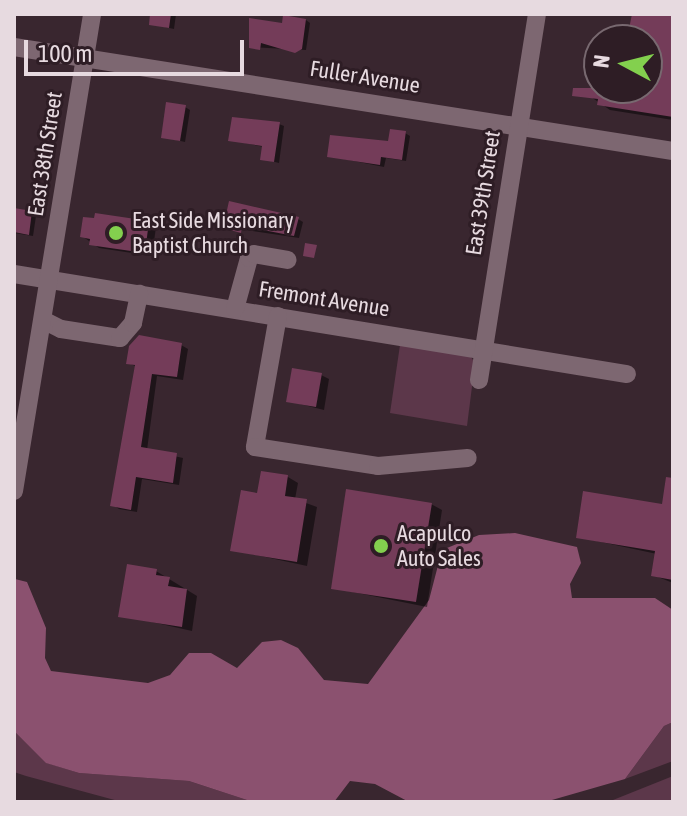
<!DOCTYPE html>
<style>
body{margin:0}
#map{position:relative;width:687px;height:816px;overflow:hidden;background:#39262f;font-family:"Asap Condensed",sans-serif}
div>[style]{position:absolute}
.green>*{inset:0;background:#5c374a}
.forest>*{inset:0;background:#8b516f}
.shadow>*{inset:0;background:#0007}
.building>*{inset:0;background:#743c59}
.minor>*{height:18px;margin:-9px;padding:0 9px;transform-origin:9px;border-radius:9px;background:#7d6771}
.dots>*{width:22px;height:22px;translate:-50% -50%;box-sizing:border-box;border:4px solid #2e1d25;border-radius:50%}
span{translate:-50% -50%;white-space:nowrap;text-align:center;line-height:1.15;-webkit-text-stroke:6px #2e1d25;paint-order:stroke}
.street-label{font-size:22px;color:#e7dae0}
.poi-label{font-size:22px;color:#e7dae0}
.left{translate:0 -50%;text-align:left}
.frame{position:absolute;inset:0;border:16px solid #e7dae0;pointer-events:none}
.north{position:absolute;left:583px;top:24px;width:80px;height:80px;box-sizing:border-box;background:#2e1d25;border:2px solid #786970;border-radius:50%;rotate:277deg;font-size:22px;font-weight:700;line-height:32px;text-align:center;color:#e7dae0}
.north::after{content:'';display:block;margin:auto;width:28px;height:36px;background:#83d04e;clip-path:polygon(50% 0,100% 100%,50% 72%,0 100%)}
.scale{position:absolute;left:24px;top:40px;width:220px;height:36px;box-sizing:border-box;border:4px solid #e7dae0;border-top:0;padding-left:10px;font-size:24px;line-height:28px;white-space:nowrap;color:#e7dae0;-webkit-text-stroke:6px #2e1d25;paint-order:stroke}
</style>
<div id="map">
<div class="green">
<i style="clip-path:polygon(400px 345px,469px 354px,475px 363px,467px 426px,390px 413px)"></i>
<i style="clip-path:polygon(673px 722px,673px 761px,625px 779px,664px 726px)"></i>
<i style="clip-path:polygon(14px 731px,47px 763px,79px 773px,189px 781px,253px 802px,122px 802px,26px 776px,14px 772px)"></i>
<i style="clip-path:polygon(673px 776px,673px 802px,603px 802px,613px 800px)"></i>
</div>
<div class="forest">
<i style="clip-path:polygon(515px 533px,577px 547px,581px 563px,570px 584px,572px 598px,655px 598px,673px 610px,673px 722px,664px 726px,625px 779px,545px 802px,409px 802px,375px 784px,350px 781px,334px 802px,253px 802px,189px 781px,79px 773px,46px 763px,14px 731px,14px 560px,15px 579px,27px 582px,46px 628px,45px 658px,51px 671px,148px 683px,170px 675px,189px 653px,211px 653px,237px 668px,262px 642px,281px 640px,298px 648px,324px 680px,368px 684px,429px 600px,442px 550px,479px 535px)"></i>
</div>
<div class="shadow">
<i style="clip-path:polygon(152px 14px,176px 14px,174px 29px,151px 24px)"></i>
<i style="clip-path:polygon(634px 14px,673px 14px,673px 120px,610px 110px,591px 97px,599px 51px,599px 88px,647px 88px,647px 40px,617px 40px,630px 32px)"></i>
<i style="clip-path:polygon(306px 20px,310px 23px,306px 50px,251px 47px,284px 25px)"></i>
<i style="clip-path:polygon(185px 107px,190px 110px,185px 142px,163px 137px)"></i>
<i style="clip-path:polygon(279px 124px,284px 126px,279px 163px,263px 159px,264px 147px,230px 140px)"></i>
<i style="clip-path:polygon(405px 133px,410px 136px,406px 161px,386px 158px,384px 167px,329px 156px,390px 143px)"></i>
<i style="clip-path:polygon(14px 210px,36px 216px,33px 236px,14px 233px)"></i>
<i style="clip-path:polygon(298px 219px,303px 222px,299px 238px,225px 227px)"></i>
<i style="clip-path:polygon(148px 223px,156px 227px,152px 256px,99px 248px,82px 236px)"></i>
<i style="clip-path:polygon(181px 345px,188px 349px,183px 380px,157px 376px,147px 450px,183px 458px,179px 485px,142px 479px,137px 512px,119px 509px,113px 505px,137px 367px,129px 363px)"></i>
<i style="clip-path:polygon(321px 375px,329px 379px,324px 410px,288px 401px)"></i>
<i style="clip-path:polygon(288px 477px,298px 483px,295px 499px,317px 507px,307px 566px,233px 550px,259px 495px)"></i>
<i style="clip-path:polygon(673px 494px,673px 583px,653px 575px,657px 554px,578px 537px,664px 506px)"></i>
<i style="clip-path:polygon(431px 504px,442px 510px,427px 607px,333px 588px)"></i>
<i style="clip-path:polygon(156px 571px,197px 596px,192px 631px,121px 615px)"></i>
</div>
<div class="building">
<i style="clip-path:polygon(150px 14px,171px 14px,169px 28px,149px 25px)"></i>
<i style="clip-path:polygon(632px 14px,673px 14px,673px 117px,597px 105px,598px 99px,572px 96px,573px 88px,647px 88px,647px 40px,615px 40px,617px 27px,629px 29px)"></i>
<i style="clip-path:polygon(283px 15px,306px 19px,302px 49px,295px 53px,261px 43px,260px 50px,249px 48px,249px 18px,282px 23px)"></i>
<i style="clip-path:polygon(166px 102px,186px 105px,180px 141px,161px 138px)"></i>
<i style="clip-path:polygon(232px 117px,280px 122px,274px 162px,260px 160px,262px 146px,228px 141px)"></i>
<i style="clip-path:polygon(390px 129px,406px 131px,402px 160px,381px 157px,380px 165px,327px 157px,330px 135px,388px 141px)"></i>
<i style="clip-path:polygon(229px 201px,299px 217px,294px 236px,242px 226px,241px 233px,223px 228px)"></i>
<i style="clip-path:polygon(14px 208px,32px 211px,29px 235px,14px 232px)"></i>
<i style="clip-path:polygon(95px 213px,149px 221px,145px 253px,89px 245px,90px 239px,80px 237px,83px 217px,94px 218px)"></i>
<i style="clip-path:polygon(305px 243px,317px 245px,314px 258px,303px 256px)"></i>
<i style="clip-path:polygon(139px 335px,182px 343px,177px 377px,152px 374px,141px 447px,177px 453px,173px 483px,136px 477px,131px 510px,110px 506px,135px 365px,126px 364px,129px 346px)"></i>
<i style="clip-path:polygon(292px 368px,322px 373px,316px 407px,286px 402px)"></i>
<i style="clip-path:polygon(261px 471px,288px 475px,285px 496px,307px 499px,297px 562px,230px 551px,241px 490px,257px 493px)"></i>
<i style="clip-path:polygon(666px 477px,673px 478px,673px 580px,651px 576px,655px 551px,576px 538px,583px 491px,662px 504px)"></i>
<i style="clip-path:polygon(346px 489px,432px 503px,416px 602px,331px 589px)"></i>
<i style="clip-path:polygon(127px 564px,157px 569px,156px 575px,170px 577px,168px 586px,187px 589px,182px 627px,118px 617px)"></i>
</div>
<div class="minor">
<i style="left:14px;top:47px;width:667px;rotate:8.97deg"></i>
<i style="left:14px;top:274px;width:621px;rotate:9.27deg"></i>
<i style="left:235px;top:309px;width:53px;rotate:-74.6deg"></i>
<i style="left:249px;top:258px;width:6px;rotate:-39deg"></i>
<i style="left:254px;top:254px;width:34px;rotate:10deg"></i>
<i style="left:278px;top:316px;width:133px;rotate:100deg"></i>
<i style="left:255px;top:447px;width:124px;rotate:8.8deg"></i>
<i style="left:378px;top:466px;width:90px;rotate:-5.1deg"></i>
<i style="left:43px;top:320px;width:20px;rotate:27deg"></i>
<i style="left:61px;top:329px;width:60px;rotate:8.7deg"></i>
<i style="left:120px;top:338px;width:20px;rotate:-49deg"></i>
<i style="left:133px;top:323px;width:30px;rotate:-78deg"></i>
<i style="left:479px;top:380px;width:371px;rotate:-81deg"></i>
<i style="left:14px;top:491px;width:483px;rotate:-80.7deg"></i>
</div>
<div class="dots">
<i style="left:116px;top:233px;background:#83d04e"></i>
<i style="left:381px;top:546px;background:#83d04e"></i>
</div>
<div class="street-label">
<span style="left:365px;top:77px;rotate:9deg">Fuller Avenue</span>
<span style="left:45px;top:154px;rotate:-81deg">East 38th Street</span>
<span style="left:483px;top:193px;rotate:-81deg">East 39th Street</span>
<span style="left:324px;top:299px;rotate:9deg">Fremont Avenue</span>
</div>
<div class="poi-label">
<span class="left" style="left:132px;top:233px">East Side Missionary<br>Baptist Church</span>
<span class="left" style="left:397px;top:546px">Acapulco<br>Auto Sales</span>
</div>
<div class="frame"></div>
<div class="north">N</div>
<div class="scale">100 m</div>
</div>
